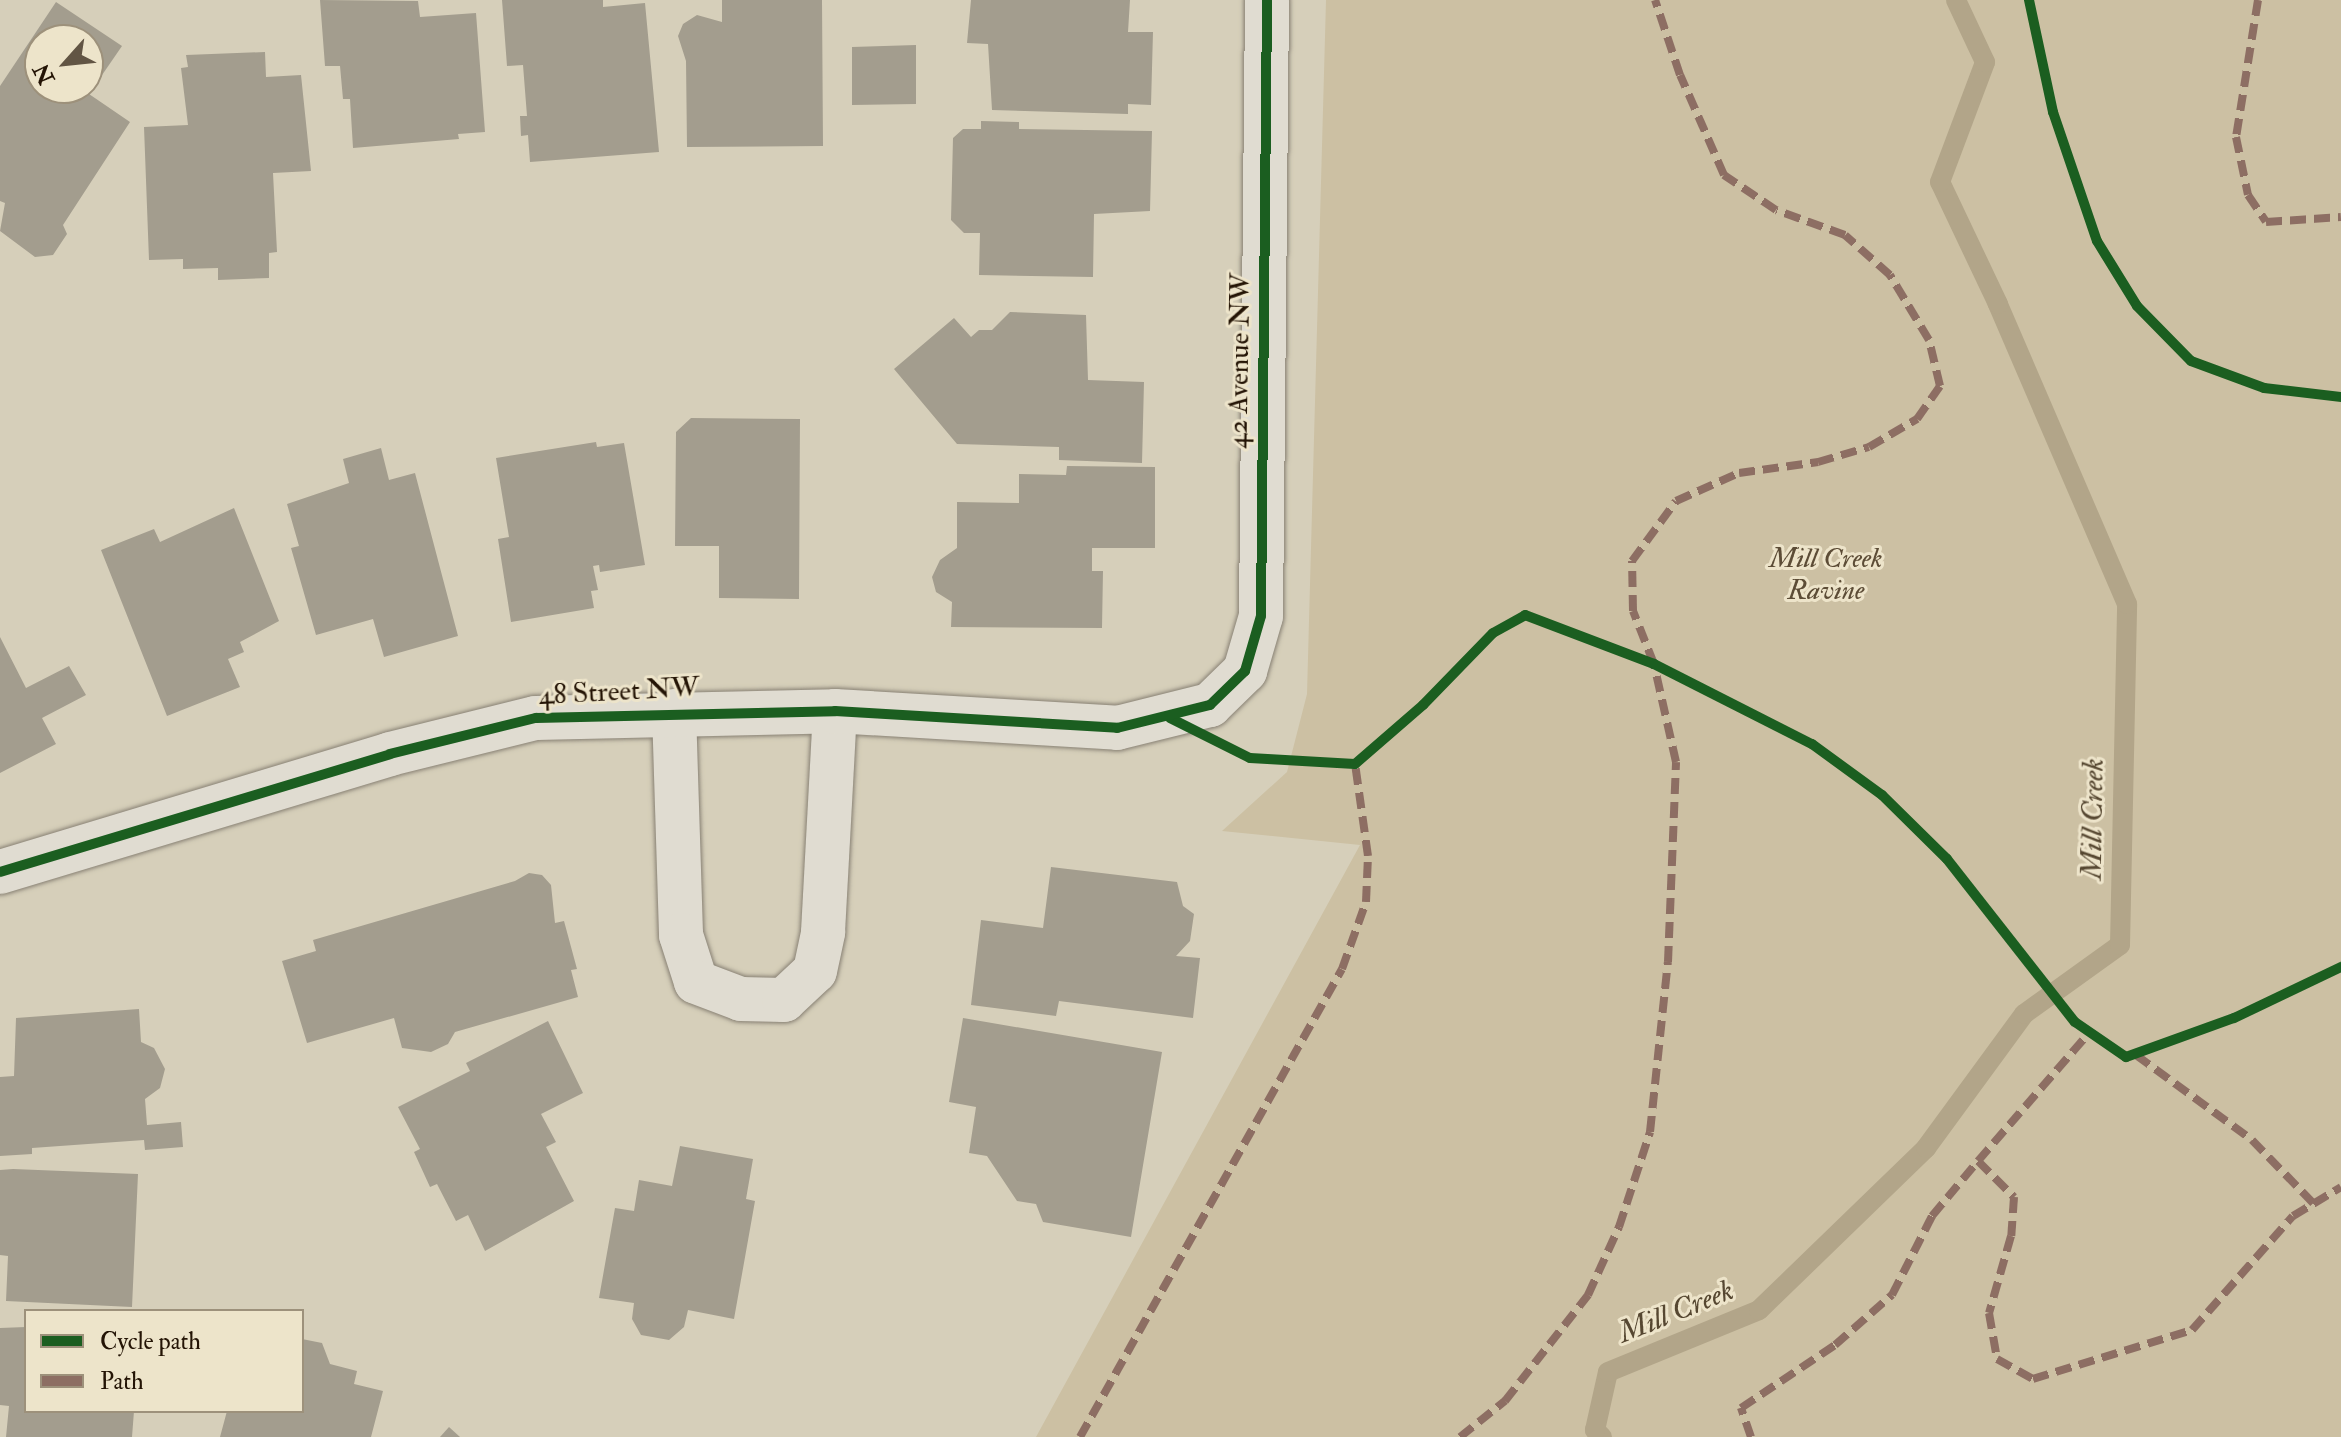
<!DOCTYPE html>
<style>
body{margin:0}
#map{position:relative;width:2341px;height:1437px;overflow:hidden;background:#d6cfba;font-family:"IM FELL Double Pica",serif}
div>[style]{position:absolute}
.green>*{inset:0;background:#ccc0a3}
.stream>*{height:20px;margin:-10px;padding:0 10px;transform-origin:10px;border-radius:10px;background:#b2a589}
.building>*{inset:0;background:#a39d8e}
.roads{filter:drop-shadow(0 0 2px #888174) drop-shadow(0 0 2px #888174)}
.minor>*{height:44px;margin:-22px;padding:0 22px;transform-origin:22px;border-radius:22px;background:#e0dcd1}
.quiet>*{height:8px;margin-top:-4px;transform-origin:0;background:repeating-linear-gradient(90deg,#8d6e63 0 16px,transparent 0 24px)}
.cycleway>*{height:10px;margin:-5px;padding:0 5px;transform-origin:5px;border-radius:5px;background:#1b5e20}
span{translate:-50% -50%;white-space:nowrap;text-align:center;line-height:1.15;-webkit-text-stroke:6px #ede4ca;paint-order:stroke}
.street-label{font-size:28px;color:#241405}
.park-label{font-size:28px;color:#5c4c36;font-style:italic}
.water-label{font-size:30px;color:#564731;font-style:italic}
.legend{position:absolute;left:24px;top:1309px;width:280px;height:104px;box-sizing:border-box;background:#ede4ca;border:2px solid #9d917b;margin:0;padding:10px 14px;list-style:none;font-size:24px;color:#241405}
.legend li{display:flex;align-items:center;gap:16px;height:40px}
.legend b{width:40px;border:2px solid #9d917b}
.north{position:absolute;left:24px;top:24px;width:80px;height:80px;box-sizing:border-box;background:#ede4ca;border:2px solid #9d917b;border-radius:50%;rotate:243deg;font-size:22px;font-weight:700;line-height:32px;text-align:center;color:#241405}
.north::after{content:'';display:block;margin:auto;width:28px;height:36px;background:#625544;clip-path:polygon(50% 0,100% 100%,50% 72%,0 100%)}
</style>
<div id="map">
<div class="green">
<i style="clip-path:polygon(1326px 0,2341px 0,2341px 1437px,1036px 1437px,1360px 845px,1222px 831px,1287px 772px,1307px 694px)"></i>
</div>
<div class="stream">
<i style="left:1602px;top:1437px;width:10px;rotate:-135deg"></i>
<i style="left:1595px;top:1430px;width:59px;rotate:-77.4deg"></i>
<i style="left:1608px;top:1372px;width:163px;rotate:-22.3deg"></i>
<i style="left:1759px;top:1310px;width:233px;rotate:-44.1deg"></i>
<i style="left:1926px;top:1148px;width:166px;rotate:-53.8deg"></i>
<i style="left:2024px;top:1014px;width:118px;rotate:-35.7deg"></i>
<i style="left:2120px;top:945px;width:341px;rotate:-88.8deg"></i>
<i style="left:2127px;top:604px;width:327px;rotate:-113.3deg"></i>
<i style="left:1998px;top:304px;width:135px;rotate:-115.4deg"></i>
<i style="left:1940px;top:182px;width:128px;rotate:-69.4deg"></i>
<i style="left:1985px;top:62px;width:68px;rotate:-115.1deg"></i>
</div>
<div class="building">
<i style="clip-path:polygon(320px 0,418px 1px,420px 17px,476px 13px,485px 132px,458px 134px,459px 139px,353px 148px,350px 99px,343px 99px,340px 66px,325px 66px)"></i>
<i style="clip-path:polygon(502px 0,603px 0,603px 7px,645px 3px,659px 152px,530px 162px,528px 135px,521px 136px,520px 116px,527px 116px,523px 65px,507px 66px)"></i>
<i style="clip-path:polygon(722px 0,822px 0,823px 146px,687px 147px,686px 61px,678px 36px,683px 24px,697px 15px,722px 22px)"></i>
<i style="clip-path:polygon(971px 0,1130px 0,1128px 32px,1153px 32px,1151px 105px,1128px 104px,1128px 114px,992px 110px,988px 44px,967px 43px)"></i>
<i style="clip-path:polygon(evenodd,56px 2px,122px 46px,89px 94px,130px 122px,63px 225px,67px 234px,53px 255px,35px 257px,0 231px,5px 203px,0 201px,0 86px,56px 2px,40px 40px,88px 40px,88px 88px,40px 88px,40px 40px)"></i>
<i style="clip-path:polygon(916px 45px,916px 104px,852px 105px,852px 47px)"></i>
<i style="clip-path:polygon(265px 52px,266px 77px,301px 75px,311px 171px,273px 173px,277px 252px,269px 253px,269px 278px,218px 280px,218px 268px,183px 269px,183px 259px,149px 260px,144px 127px,188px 125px,181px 68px,188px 67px,186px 55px)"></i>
<i style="clip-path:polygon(981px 121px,1019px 122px,1019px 129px,1152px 131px,1150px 211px,1094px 214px,1093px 277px,979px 275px,980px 233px,964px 233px,951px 220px,953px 138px,963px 129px,981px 129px)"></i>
<i style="clip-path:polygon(1010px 312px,1086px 315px,1088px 380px,1144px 382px,1142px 463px,1059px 460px,1059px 447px,957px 444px,894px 369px,954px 318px,971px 337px,979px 330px,992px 330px)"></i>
<i style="clip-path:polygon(691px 418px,800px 419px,799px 599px,719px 598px,719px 546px,675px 546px,676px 432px)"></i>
<i style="clip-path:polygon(596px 442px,597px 447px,624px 443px,645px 565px,600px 572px,599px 565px,593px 566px,598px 590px,591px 591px,594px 608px,511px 622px,498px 539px,509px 537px,496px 458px)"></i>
<i style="clip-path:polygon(381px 448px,389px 480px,415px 473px,458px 636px,384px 657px,373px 619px,316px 635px,291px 548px,299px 546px,287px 504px,349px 483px,343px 459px)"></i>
<i style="clip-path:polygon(1067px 466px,1155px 467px,1155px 548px,1092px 548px,1092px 571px,1103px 571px,1102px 628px,951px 627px,952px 602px,936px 592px,932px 577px,940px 560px,957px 548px,957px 502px,1019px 503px,1019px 474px,1066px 475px)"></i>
<i style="clip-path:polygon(234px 508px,279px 621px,240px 642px,244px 652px,228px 659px,240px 687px,167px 716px,101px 550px,154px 529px,160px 542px)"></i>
<i style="clip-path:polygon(0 637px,26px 688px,69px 666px,86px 695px,42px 718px,56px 744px,0 773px)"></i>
<i style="clip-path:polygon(1051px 867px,1177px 882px,1183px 906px,1194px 914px,1190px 941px,1176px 956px,1200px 958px,1193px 1018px,1059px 1001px,1056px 1016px,971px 1005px,981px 920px,1043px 928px)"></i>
<i style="clip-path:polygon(529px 873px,542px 875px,551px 885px,555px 923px,564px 921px,577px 969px,571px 970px,578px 997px,455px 1032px,448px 1044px,431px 1052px,402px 1048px,394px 1018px,307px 1043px,282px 961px,316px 951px,313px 940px,515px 881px)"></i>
<i style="clip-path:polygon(139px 1009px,141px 1042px,154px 1048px,165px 1069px,160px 1088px,145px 1099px,147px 1125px,181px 1122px,183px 1147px,145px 1150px,144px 1140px,32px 1148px,32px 1154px,0 1156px,0 1077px,14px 1076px,16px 1018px)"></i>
<i style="clip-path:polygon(963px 1018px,1162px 1052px,1131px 1237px,1043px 1222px,1036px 1204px,1017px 1201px,987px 1156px,969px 1153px,976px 1107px,949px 1102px)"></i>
<i style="clip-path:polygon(548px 1021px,583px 1093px,541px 1114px,556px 1142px,546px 1147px,574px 1201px,485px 1251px,468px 1215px,456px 1221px,437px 1184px,430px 1187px,414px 1152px,420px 1149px,398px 1107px,470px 1071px,466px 1063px)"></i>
<i style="clip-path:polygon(680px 1146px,753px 1159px,746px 1199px,755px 1201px,734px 1319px,688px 1310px,684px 1327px,669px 1340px,641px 1335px,632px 1319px,634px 1303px,599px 1298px,615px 1208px,634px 1211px,639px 1180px,672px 1186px)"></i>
<i style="clip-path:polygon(13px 1169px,138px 1174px,132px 1307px,6px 1301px,8px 1256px,0 1255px,0 1170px)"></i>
<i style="clip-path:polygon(26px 1327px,26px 1411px,134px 1411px,132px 1437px,6px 1437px,9px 1406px,0 1405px,0 1328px)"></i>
<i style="clip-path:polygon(302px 1339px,322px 1343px,330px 1364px,357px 1371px,354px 1384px,383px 1391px,371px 1437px,220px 1437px,227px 1411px,302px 1411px)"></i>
<i style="clip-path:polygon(449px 1427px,460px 1437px,440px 1437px)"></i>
</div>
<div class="roads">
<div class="minor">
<i style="left:674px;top:711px;width:224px;rotate:88.2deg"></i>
<i style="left:681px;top:935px;width:49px;rotate:72.3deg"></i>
<i style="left:696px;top:982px;width:48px;rotate:20.7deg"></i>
<i style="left:741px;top:999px;width:43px;rotate:1.3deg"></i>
<i style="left:784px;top:1000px;width:42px;rotate:-43.1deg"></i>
<i style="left:815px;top:971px;width:40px;rotate:-78deg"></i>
<i style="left:823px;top:932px;width:221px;rotate:-86.9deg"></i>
<i style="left:0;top:872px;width:407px;rotate:-16.8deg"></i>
<i style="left:390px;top:754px;width:150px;rotate:-13.9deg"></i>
<i style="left:536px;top:718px;width:299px;rotate:-1.3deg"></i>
<i style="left:835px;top:711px;width:283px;rotate:3.4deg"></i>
<i style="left:1117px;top:728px;width:96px;rotate:-13.9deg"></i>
<i style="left:1210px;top:705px;width:49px;rotate:-44.2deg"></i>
<i style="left:1245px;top:671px;width:57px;rotate:-73.8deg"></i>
<i style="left:1261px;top:616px;width:616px;rotate:-89.44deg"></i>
</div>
</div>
<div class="quiet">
<i style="left:2258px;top:0;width:139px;rotate:99.1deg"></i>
<i style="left:2236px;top:137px;width:59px;rotate:78.3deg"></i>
<i style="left:2248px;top:195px;width:32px;rotate:56deg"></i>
<i style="left:2266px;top:222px;width:75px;rotate:-3.8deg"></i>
<i style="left:2136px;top:1055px;width:144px;rotate:36.2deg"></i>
<i style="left:2252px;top:1140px;width:88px;rotate:45.9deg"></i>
<i style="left:1978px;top:1161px;width:168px;rotate:-49.1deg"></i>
<i style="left:1080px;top:1437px;width:536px;rotate:-60.76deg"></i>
<i style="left:1342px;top:969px;width:71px;rotate:-70.3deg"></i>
<i style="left:1366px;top:902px;width:46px;rotate:-87.5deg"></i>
<i style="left:1368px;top:856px;width:93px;rotate:-98deg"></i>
<i style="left:1460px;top:1437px;width:58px;rotate:-38.7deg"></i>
<i style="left:1505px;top:1401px;width:135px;rotate:-51.9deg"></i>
<i style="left:1588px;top:1295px;width:75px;rotate:-65.5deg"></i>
<i style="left:1619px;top:1227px;width:100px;rotate:-71.9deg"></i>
<i style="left:1650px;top:1132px;width:171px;rotate:-84deg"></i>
<i style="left:1668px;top:962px;width:200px;rotate:-87.7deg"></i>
<i style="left:1676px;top:762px;width:100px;rotate:-102.7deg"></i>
<i style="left:1654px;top:664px;width:57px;rotate:-111.6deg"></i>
<i style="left:1633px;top:611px;width:50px;rotate:-91.1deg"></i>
<i style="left:1632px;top:561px;width:74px;rotate:-53.7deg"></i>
<i style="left:1676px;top:501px;width:69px;rotate:-24deg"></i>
<i style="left:1739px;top:473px;width:80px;rotate:-7.9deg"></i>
<i style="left:1818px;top:462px;width:53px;rotate:-16.4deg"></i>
<i style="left:1869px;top:447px;width:56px;rotate:-30.3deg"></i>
<i style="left:1917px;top:419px;width:40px;rotate:-55.1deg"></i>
<i style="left:1940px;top:386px;width:47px;rotate:-103.4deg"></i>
<i style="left:1929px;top:340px;width:76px;rotate:-121deg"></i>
<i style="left:1890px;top:275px;width:60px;rotate:-138.4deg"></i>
<i style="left:1845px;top:235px;width:73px;rotate:-160.1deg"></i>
<i style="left:1776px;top:210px;width:63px;rotate:-146.1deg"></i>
<i style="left:1724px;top:175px;width:109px;rotate:-113.7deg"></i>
<i style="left:1680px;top:75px;width:79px;rotate:-108.4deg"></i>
<i style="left:1751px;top:1437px;width:31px;rotate:-109deg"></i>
<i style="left:1741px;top:1408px;width:113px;rotate:-33.8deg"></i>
<i style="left:1835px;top:1345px;width:76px;rotate:-41.3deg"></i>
<i style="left:1892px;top:1295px;width:89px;rotate:-63.1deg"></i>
<i style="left:1932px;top:1216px;width:72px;rotate:-50.1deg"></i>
<i style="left:1978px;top:1161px;width:51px;rotate:45deg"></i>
<i style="left:2014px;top:1197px;width:39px;rotate:94deg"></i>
<i style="left:2011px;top:1236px;width:80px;rotate:105.9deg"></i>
<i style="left:1989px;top:1313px;width:47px;rotate:80.1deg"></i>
<i style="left:1997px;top:1359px;width:41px;rotate:29.1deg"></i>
<i style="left:2033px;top:1379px;width:166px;rotate:-17.1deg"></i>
<i style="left:2192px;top:1330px;width:152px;rotate:-48.5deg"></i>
<i style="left:2293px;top:1216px;width:56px;rotate:-31.1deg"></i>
</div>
<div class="cycleway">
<i style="left:2029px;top:0;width:115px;rotate:77.9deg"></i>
<i style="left:2053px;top:112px;width:136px;rotate:71.2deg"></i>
<i style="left:2097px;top:241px;width:76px;rotate:58.4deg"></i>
<i style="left:2137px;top:306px;width:77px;rotate:45.5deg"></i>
<i style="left:2191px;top:361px;width:78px;rotate:20.3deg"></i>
<i style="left:2264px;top:388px;width:78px;rotate:6.7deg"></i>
<i style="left:1170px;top:718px;width:89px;rotate:26.6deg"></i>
<i style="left:1250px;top:758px;width:105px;rotate:3.3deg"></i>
<i style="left:1355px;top:764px;width:90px;rotate:-40.9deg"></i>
<i style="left:1423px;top:705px;width:100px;rotate:-45.8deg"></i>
<i style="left:1493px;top:633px;width:37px;rotate:-29deg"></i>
<i style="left:1525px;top:615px;width:138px;rotate:20.8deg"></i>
<i style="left:1654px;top:664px;width:177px;rotate:26.9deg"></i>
<i style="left:1812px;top:744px;width:87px;rotate:36.1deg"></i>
<i style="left:1882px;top:795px;width:91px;rotate:44.6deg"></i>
<i style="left:1947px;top:859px;width:207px;rotate:51.9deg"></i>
<i style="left:2075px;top:1022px;width:62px;rotate:34.5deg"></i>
<i style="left:2126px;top:1057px;width:115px;rotate:-19.9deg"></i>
<i style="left:2234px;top:1018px;width:119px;rotate:-25.5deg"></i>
<i style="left:0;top:872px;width:407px;rotate:-16.8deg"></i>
<i style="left:390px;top:754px;width:150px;rotate:-13.9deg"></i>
<i style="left:536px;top:718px;width:299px;rotate:-1.3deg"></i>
<i style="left:835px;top:711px;width:283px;rotate:3.4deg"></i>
<i style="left:1117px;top:728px;width:96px;rotate:-13.9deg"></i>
<i style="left:1210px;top:705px;width:49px;rotate:-44.2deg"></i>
<i style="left:1245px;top:671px;width:57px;rotate:-73.8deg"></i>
<i style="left:1261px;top:616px;width:616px;rotate:-89.44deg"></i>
</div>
<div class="street-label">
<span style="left:1240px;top:361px;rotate:-89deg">42 Avenue NW</span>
<span style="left:619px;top:692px;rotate:-3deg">48 Street NW</span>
</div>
<div class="park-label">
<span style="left:1826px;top:575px">Mill Creek<br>Ravine</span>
</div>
<div class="water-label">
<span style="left:2093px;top:819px;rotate:-89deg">Mill Creek</span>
<span style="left:1676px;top:1312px;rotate:-22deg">Mill Creek</span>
</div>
<ul class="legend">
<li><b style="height:10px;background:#1b5e20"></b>Cycle path</li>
<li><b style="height:10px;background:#8d6e63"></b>Path</li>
</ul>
<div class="north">N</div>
</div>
